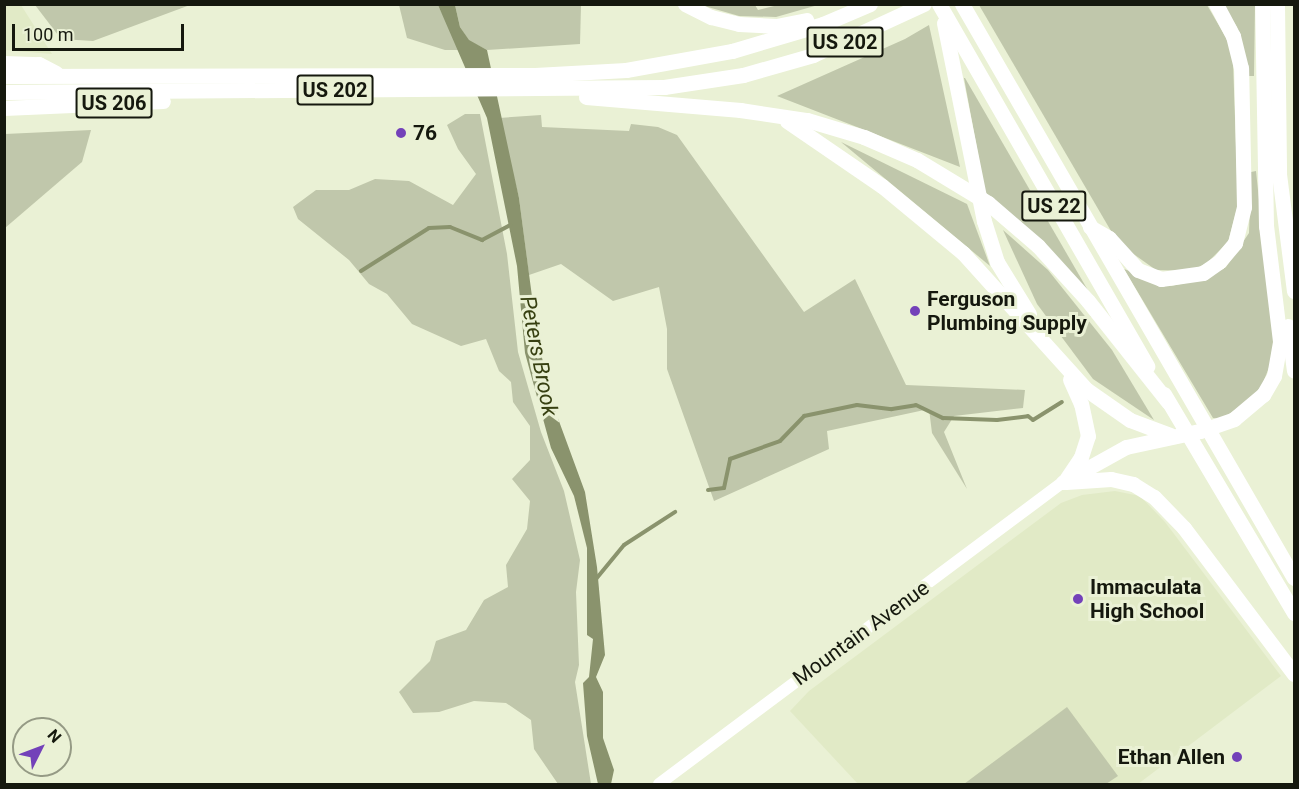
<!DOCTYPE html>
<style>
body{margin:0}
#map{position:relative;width:1299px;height:789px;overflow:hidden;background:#eaf1d5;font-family:Roboto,sans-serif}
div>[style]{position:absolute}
.built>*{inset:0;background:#e1eac6}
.green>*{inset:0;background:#c0c7ab}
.water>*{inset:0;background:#8a936d}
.stream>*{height:4px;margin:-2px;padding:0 2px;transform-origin:2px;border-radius:2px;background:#8a936d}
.tertiary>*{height:12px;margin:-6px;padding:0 6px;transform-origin:6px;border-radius:6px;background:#fff}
.trunk>*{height:15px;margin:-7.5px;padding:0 7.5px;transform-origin:7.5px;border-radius:7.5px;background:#fff}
.dots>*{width:16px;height:16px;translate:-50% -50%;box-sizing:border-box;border:3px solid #eaf1d5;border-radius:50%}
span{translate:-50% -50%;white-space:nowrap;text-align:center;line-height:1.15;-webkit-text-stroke:6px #eaf1d5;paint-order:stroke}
.shield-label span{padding:2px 4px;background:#eaf1d5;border:2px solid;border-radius:4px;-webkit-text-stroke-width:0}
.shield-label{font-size:20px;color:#15180e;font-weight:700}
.poi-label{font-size:21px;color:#15180e;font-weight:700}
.left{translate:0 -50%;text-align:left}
.right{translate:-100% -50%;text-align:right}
.street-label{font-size:21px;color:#15180e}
.water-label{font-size:22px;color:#374011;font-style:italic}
.frame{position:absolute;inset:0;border:6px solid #15180e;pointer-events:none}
.north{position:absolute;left:12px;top:717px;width:60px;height:60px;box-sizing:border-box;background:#eaf1d5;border:2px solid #959a85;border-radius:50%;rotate:48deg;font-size:16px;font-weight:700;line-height:24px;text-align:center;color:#15180e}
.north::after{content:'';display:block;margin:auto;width:21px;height:27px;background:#7341b9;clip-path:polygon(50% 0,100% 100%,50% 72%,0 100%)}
.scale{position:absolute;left:12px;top:24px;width:172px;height:27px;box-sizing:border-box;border:3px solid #15180e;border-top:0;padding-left:8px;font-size:18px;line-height:21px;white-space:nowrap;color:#15180e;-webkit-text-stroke:4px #eaf1d5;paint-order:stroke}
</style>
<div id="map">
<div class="built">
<i style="clip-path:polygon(4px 5px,21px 5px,52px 54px,5px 50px)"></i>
<i style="clip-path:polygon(1115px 491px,1140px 496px,1165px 522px,1281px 676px,1138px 784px,858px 784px,790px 711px,809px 691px,1061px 503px,1082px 495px)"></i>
</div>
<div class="green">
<i style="clip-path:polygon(35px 5px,190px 5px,93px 41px,61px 39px)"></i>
<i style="clip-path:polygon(399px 5px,438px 5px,460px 50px,445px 50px,407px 38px)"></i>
<i style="clip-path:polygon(455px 5px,581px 5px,580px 44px,487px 50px,469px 41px,460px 27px)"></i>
<i style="clip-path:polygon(701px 5px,755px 5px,758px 10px,778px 5px,818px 5px,776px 17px,739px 16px)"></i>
<i style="clip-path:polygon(979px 5px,1207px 5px,1228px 41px,1233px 61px,1238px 205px,1228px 242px,1207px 263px,1190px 271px,1156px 270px,1118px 243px)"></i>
<i style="clip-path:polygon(1223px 5px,1255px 5px,1254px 76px,1249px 76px,1237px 27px)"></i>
<i style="clip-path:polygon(929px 25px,960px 167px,777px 96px,905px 39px)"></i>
<i style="clip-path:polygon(964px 78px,965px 78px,1093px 299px,985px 192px)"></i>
<i style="clip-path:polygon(465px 114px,480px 114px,507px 254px,518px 352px,541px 432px,564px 491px,580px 560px,576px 592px,579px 665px,575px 682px,591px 784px,558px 784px,534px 749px,531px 720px,506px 703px,474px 701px,439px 712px,413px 713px,399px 692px,430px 661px,436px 641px,466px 630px,484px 600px,508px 587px,506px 565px,527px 529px,530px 501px,512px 479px,530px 460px,530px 426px,513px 402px,511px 382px,499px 371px,486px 339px,461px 346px,412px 324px,387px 294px,369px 284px,349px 260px,298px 219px,293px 207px,316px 190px,349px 190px,375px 179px,409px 181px,453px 205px,476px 174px,458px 149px,447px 125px)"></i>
<i style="clip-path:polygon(541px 115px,542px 127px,629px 131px,631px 124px,658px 127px,677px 135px,804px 312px,855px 279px,906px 385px,1025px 390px,1023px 408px,954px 416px,944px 432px,967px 489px,932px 433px,929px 409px,827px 431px,829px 449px,714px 501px,667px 369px,667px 329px,659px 287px,613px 301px,561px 264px,529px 275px,519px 198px,499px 118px)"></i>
<i style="clip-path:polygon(91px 130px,82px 162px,5px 228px,5px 134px)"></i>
<i style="clip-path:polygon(841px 142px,967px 204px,990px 266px)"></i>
<i style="clip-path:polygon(1256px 171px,1275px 352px,1259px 393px,1222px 419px,1213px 418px,1124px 269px,1171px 286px,1205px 279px,1226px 267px,1249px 233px,1251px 172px)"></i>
<i style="clip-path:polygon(1003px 230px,1048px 270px,1112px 350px,1154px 420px,1093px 379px,1037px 304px)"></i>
<i style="clip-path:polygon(1067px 707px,1118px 776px,1106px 784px,964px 784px)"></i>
</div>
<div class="water">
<i style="clip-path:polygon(438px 5px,455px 5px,460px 27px,469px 40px,487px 50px,519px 198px,538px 342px,556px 413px,585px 492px,597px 567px,605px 655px,596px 677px,603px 692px,603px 738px,614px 770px,611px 784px,598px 784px,587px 736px,583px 683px,589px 677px,593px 639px,587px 635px,587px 548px,574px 496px,551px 448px,525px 353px,517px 266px,487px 118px)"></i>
</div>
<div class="stream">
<i style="left:361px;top:271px;width:80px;rotate:-32.3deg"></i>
<i style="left:429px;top:228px;width:21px;rotate:-3deg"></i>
<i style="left:450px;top:227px;width:35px;rotate:22deg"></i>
<i style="left:482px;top:240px;width:32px;rotate:-28deg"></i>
<i style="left:708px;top:490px;width:16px;rotate:-7deg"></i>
<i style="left:724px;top:488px;width:30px;rotate:-78deg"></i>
<i style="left:730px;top:459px;width:53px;rotate:-19.8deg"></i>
<i style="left:780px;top:441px;width:35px;rotate:-46deg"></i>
<i style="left:804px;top:416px;width:54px;rotate:-11.7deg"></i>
<i style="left:857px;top:405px;width:35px;rotate:7deg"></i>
<i style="left:892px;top:409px;width:24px;rotate:-9deg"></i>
<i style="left:916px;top:405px;width:30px;rotate:26deg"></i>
<i style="left:943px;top:418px;width:54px;rotate:2.1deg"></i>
<i style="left:997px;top:420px;width:31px;rotate:-7deg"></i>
<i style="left:1028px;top:416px;width:6px;rotate:39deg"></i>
<i style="left:1033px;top:420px;width:34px;rotate:-32deg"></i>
<i style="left:596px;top:579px;width:44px;rotate:-50.5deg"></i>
<i style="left:624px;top:545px;width:61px;rotate:-32.9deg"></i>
</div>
<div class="tertiary">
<i style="left:659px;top:784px;width:504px;rotate:-36.78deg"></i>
</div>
<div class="trunk">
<i style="left:685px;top:4px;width:29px;rotate:27deg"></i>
<i style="left:711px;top:17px;width:29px;rotate:14deg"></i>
<i style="left:739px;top:24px;width:37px;rotate:3deg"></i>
<i style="left:776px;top:26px;width:31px;rotate:-11deg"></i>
<i style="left:939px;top:4px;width:418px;rotate:60.1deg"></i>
<i style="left:962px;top:4px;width:663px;rotate:59.96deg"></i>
<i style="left:1277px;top:4px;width:170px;rotate:89.3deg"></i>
<i style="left:1279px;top:174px;width:118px;rotate:82.7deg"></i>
<i style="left:944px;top:23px;width:202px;rotate:78.6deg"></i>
<i style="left:984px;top:221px;width:43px;rotate:72.4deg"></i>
<i style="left:997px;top:262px;width:61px;rotate:58.4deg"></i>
<i style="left:4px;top:63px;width:35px;rotate:2deg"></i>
<i style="left:39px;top:64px;width:19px;rotate:28deg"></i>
<i style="left:4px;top:76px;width:531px;rotate:-0.11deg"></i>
<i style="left:535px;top:75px;width:91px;rotate:-3.1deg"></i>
<i style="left:626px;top:70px;width:108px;rotate:-10.2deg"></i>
<i style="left:732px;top:51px;width:95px;rotate:-16.5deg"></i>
<i style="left:823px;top:24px;width:51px;rotate:-23.1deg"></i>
<i style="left:4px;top:92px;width:660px;rotate:-0.43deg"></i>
<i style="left:664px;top:87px;width:80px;rotate:-8.6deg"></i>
<i style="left:743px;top:75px;width:73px;rotate:-15.9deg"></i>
<i style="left:813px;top:55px;width:122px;rotate:-24.7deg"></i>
<i style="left:586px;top:97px;width:155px;rotate:4.8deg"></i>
<i style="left:740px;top:110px;width:68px;rotate:8.5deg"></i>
<i style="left:807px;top:120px;width:59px;rotate:16.6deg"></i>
<i style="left:864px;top:137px;width:58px;rotate:23.5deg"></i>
<i style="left:917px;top:160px;width:83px;rotate:31.2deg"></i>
<i style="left:988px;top:203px;width:66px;rotate:40.7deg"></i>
<i style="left:1038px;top:246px;width:74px;rotate:47.7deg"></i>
<i style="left:1088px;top:301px;width:129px;rotate:51.6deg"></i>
<i style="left:4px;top:108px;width:159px;rotate:-2.5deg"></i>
<i style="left:787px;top:121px;width:115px;rotate:34.4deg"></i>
<i style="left:882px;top:186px;width:105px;rotate:39.6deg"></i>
<i style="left:963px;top:253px;width:185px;rotate:47.9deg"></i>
<i style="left:1087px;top:390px;width:52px;rotate:34.9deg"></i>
<i style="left:1130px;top:420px;width:43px;rotate:20.6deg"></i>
<i style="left:1090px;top:227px;width:22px;rotate:30deg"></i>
<i style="left:1109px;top:238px;width:43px;rotate:47.8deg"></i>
<i style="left:1138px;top:270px;width:25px;rotate:21deg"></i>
<i style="left:1161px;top:279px;width:42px;rotate:-8.1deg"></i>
<i style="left:1203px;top:273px;width:19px;rotate:-35deg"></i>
<i style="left:1219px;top:262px;width:25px;rotate:-50deg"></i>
<i style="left:1235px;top:243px;width:37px;rotate:-76deg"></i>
<i style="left:1244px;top:207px;width:139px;rotate:-91.2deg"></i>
<i style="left:1241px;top:68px;width:33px;rotate:-104deg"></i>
<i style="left:1233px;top:36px;width:36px;rotate:-118deg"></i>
<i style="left:1288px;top:326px;width:45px;rotate:82.4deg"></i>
<i style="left:1164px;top:394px;width:255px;rotate:59.3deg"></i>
<i style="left:1067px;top:478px;width:25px;rotate:-56deg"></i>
<i style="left:1081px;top:457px;width:22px;rotate:-72deg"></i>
<i style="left:1088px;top:436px;width:33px;rotate:-102deg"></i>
<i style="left:1081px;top:404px;width:27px;rotate:-114deg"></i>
<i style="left:1063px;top:482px;width:72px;rotate:-29.1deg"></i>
<i style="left:1126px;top:447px;width:76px;rotate:-12.2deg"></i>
<i style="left:1200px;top:431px;width:36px;rotate:-19deg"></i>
<i style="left:1234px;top:419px;width:38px;rotate:-40deg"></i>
<i style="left:1263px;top:395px;width:22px;rotate:-60deg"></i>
<i style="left:1274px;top:376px;width:36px;rotate:-80deg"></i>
<i style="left:1280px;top:341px;width:116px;rotate:-96.9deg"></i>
<i style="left:1266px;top:226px;width:222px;rotate:-91deg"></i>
<i style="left:1066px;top:482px;width:45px;rotate:-3.8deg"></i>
<i style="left:1111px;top:479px;width:23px;rotate:13deg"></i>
<i style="left:1133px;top:484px;width:25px;rotate:32deg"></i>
<i style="left:1154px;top:497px;width:43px;rotate:45.9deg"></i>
<i style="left:1184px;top:528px;width:183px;rotate:53deg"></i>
</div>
<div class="dots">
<i style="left:401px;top:133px;background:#7341b9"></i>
<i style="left:915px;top:311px;background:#7341b9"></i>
<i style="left:1078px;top:599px;background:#7341b9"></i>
<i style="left:1237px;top:757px;background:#7341b9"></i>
</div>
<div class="shield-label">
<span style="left:845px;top:42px">US 202</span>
<span style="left:335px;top:90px">US 202</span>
<span style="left:114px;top:103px">US 206</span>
<span style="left:1054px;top:206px">US 22</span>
</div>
<div class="poi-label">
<span class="left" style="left:413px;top:133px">76</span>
<span class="left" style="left:927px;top:311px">Ferguson<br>Plumbing Supply</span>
<span class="left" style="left:1090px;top:599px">Immaculata<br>High School</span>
<span class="right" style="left:1225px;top:757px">Ethan Allen</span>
</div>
<div class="street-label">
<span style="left:861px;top:633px;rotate:-36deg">Mountain Avenue</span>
</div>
<div class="water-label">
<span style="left:539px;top:356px;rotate:79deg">Peters Brook</span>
</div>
<div class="frame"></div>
<div class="north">N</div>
<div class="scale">100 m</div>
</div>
